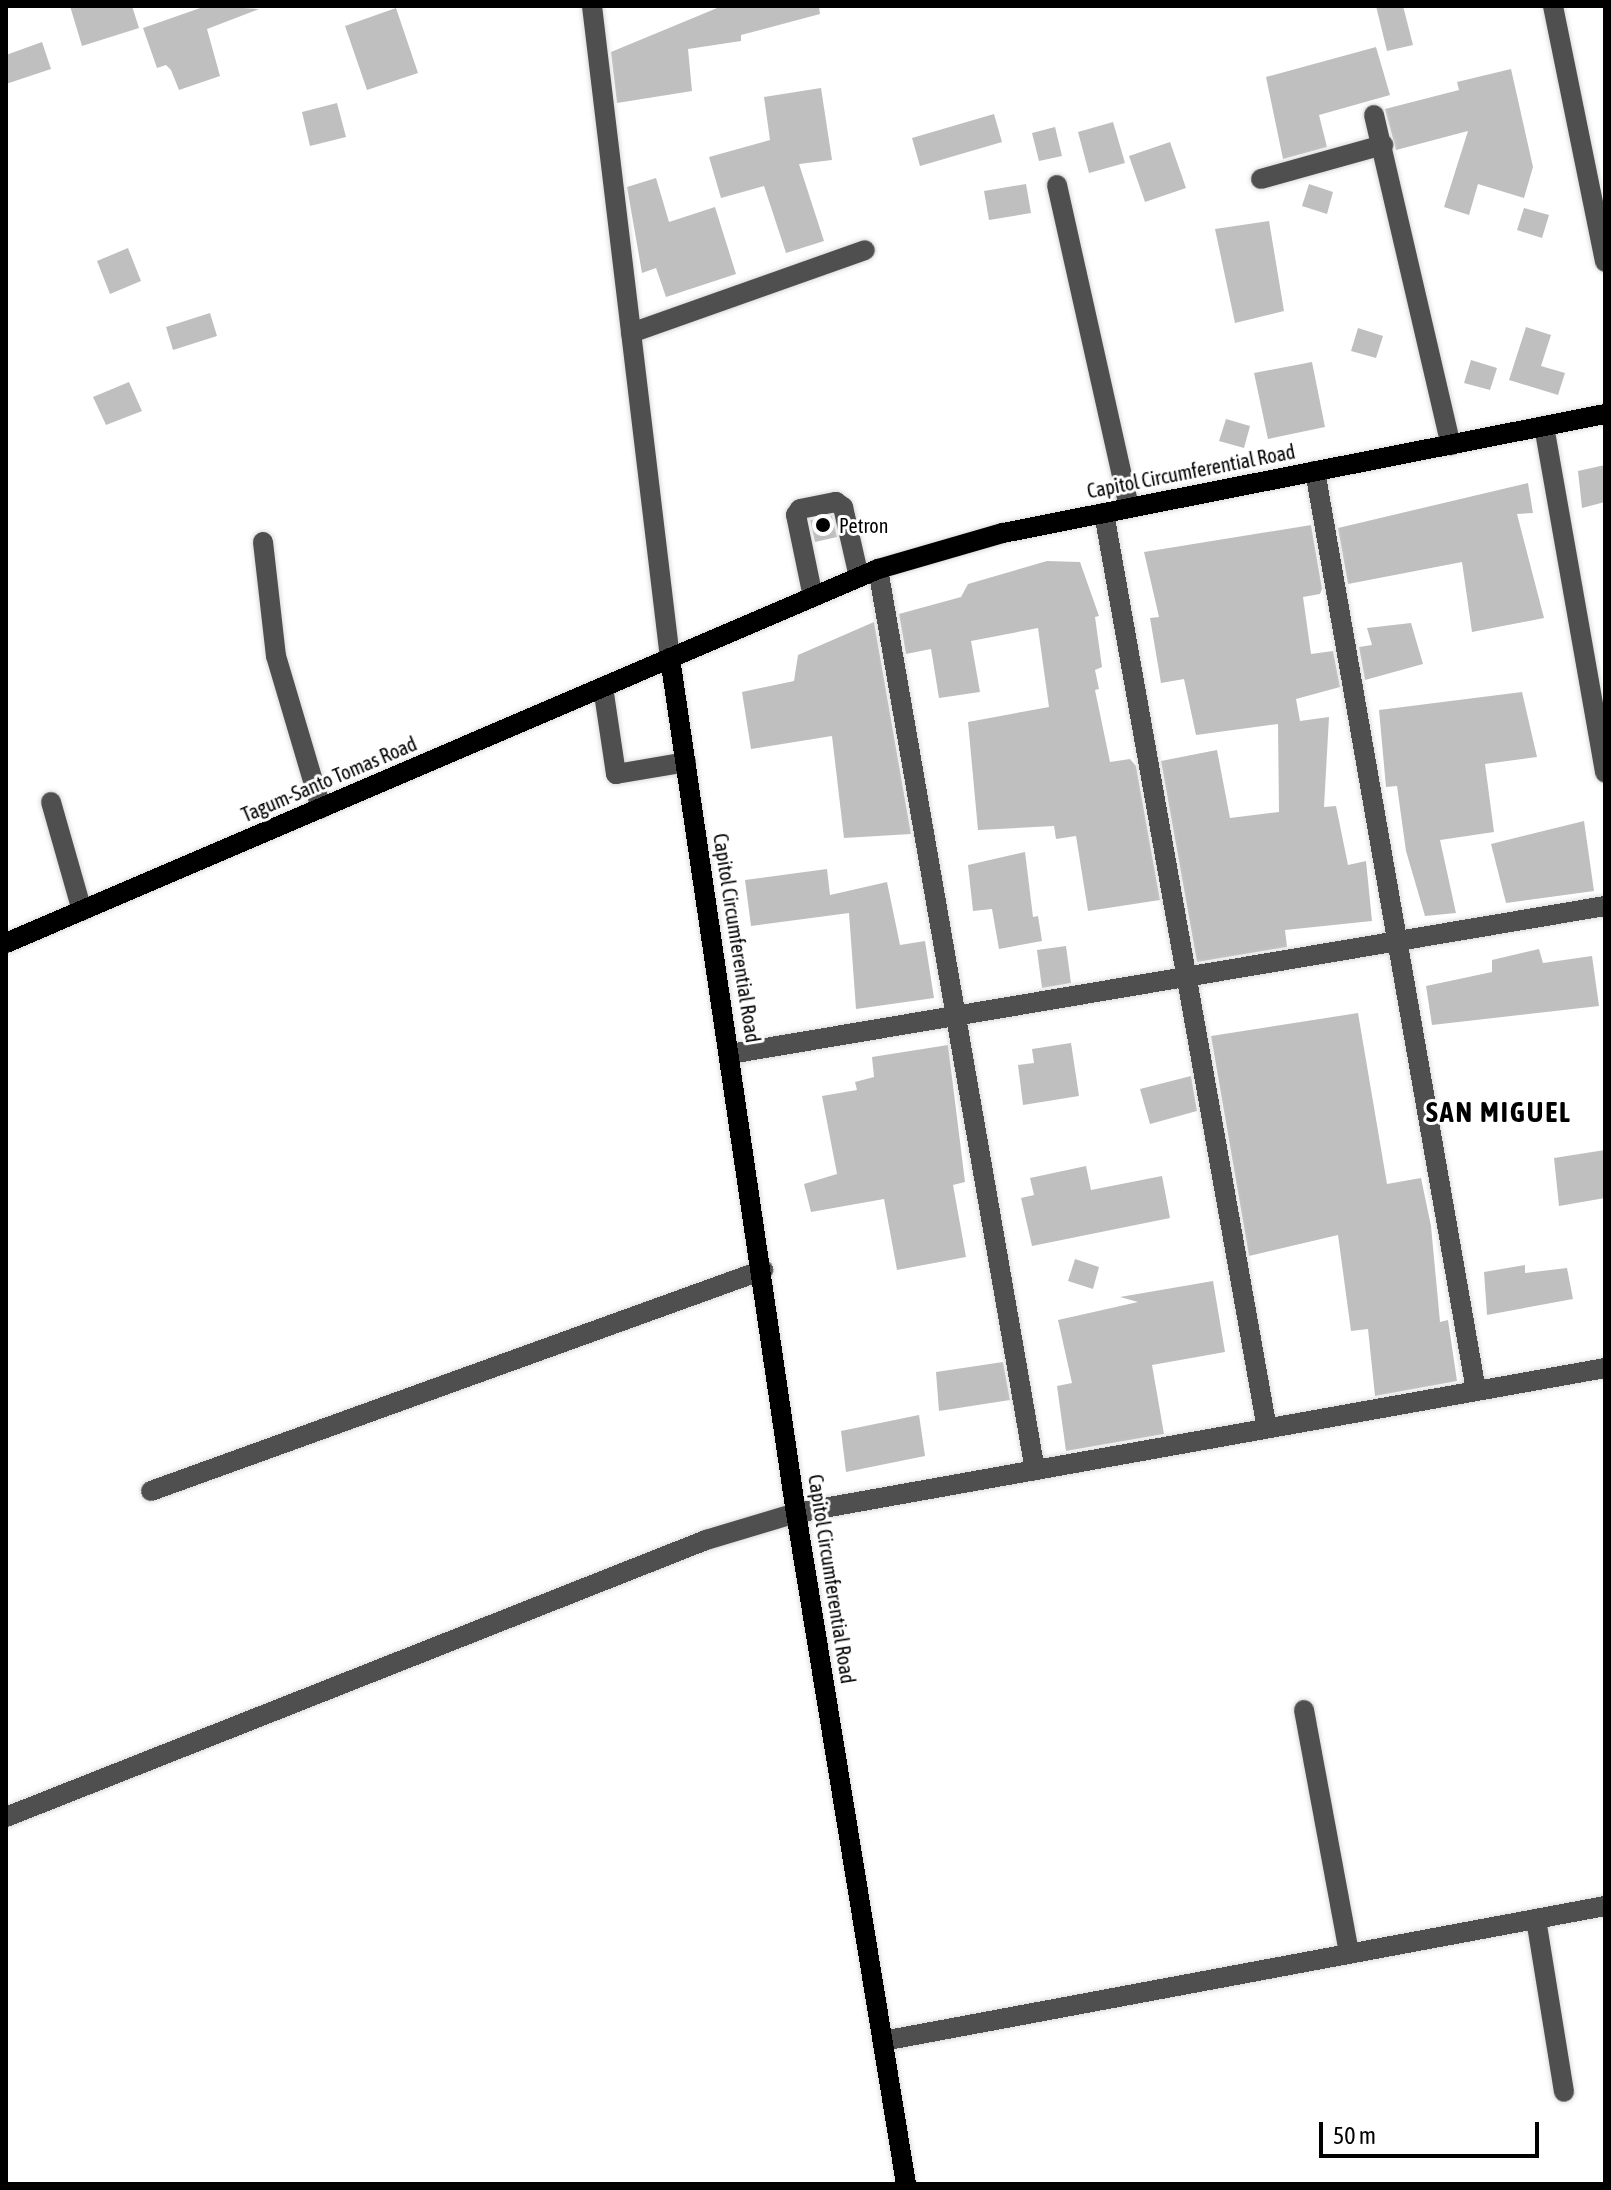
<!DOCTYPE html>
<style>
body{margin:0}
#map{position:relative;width:1611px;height:2190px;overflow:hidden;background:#fff;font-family:"Asap Condensed",sans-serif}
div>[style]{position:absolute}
.building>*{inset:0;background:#bfbfbf}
.roads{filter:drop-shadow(0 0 2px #dbdbdb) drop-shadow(0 0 2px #dbdbdb)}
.minor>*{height:20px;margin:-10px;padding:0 10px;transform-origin:10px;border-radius:10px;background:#4f4f4f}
.major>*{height:20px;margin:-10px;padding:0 10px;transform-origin:10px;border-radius:10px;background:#000}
.dots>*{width:22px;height:22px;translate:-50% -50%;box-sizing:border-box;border:4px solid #fff;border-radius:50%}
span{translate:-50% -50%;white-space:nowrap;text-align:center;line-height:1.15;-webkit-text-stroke:6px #fff;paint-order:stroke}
.street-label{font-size:20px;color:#000}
.poi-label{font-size:20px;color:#000}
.left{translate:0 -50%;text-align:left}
.district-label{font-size:28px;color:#000;font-weight:700;letter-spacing:2px}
.frame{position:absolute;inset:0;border:8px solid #000;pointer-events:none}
.scale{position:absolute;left:1319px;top:2122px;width:220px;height:36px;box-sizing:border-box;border:4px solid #000;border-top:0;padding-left:10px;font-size:24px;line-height:28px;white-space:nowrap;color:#000;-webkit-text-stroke:6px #fff;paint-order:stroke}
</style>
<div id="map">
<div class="building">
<i style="clip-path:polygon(70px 6px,132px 6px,139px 28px,82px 46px)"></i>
<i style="clip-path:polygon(206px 6px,259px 9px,207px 29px,220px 76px,179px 90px,171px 70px,166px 65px,157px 68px,143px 28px)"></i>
<i style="clip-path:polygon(722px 6px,819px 6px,820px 14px,741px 35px,741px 41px,688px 49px,692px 91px,617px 103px,611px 52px)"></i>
<i style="clip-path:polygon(1376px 6px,1403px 6px,1413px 45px,1387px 51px)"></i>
<i style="clip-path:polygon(396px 8px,418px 73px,367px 90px,345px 26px)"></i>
<i style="clip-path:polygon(42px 42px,51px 69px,6px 84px,6px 55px)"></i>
<i style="clip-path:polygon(1376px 47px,1390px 95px,1319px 115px,1327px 147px,1283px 159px,1266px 77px)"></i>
<i style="clip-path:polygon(1511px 69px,1533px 167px,1524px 198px,1478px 184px,1469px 215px,1444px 207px,1468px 131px,1396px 150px,1385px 109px,1459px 90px,1457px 82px)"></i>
<i style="clip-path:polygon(821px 88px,832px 160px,799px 164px,824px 241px,786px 253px,764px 186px,721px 198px,709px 157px,770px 140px,764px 97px)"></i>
<i style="clip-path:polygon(337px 103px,346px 137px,310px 146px,302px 112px)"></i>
<i style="clip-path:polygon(994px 114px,1002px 142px,920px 166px,912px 138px)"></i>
<i style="clip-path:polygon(1113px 122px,1125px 163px,1089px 173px,1078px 132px)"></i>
<i style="clip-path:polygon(1055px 127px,1062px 156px,1039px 161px,1032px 133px)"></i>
<i style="clip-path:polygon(1170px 142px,1186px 188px,1145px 202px,1129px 156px)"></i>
<i style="clip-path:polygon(656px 178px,669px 222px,715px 207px,736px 274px,666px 297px,656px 268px,642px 273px,627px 187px)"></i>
<i style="clip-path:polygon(1026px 184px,1031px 213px,989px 220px,984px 191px)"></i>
<i style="clip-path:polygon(1309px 184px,1333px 192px,1327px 214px,1302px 206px)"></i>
<i style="clip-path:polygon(1524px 208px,1549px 215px,1542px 238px,1517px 230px)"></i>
<i style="clip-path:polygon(1269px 221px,1284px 311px,1235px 323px,1215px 229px)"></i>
<i style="clip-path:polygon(128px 248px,141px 281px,110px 294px,97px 261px)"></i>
<i style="clip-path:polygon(210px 313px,217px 336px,173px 350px,166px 327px)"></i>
<i style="clip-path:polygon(1526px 327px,1551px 335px,1541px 366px,1565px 373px,1558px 395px,1509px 380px)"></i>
<i style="clip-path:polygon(1358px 328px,1383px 336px,1376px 358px,1351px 351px)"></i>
<i style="clip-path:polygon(1471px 360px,1497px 368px,1490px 390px,1464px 383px)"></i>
<i style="clip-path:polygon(1312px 362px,1325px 427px,1268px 439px,1254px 373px)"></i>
<i style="clip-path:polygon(129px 382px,142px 411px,106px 425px,93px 397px)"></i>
<i style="clip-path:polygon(1226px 419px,1250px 426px,1244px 448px,1219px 441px)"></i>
<i style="clip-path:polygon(1605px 465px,1605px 502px,1582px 508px,1578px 471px)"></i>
<i style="clip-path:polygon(1528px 483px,1533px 513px,1517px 514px,1544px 618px,1472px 632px,1462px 562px,1348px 584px,1338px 528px)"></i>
<i style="clip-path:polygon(832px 516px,837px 537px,815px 542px,810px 520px)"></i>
<i style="clip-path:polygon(1311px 525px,1322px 589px,1320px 594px,1303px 597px,1311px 654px,1333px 651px,1340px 687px,1296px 699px,1300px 721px,1329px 717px,1324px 807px,1336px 806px,1348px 865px,1366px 861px,1372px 921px,1285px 930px,1287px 947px,1197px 962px,1161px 761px,1217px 750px,1230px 818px,1279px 812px,1278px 724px,1196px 735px,1184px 679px,1161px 683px,1150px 618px,1159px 617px,1144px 552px)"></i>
<i style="clip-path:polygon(1047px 561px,1080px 562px,1099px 616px,1095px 617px,1102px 667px,1095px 670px,1099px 689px,1095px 690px,1110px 762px,1130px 759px,1136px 766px,1160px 900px,1088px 911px,1076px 836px,1056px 839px,1054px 826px,978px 830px,968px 722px,1049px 707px,1038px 628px,971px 641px,980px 692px,939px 698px,931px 649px,906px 654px,899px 614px,961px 597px,968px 584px)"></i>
<i style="clip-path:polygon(874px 622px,911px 834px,844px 838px,832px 736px,751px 749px,742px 692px,794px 681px,798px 655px)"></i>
<i style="clip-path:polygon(1411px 623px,1423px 664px,1365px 680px,1359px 647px,1372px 645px,1367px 628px)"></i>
<i style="clip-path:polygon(1522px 692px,1537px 757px,1485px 764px,1494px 832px,1440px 840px,1456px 913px,1425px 916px,1406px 851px,1397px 786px,1386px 787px,1379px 710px)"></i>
<i style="clip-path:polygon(1584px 821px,1594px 891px,1506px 903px,1491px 844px)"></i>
<i style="clip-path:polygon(1025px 852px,1033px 917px,1038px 916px,1042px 941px,999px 949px,992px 909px,973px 911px,968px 865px)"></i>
<i style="clip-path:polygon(827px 869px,830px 895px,887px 882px,900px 945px,925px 941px,934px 998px,856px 1009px,849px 913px,751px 926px,745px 880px)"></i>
<i style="clip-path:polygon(1066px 946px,1071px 983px,1042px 988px,1037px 950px)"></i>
<i style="clip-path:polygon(1539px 949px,1543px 963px,1592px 956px,1599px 1006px,1432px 1025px,1426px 986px,1492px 972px,1492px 960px)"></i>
<i style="clip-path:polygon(1358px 1013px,1387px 1184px,1421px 1178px,1431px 1226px,1440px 1322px,1448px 1320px,1457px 1381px,1375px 1396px,1368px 1329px,1351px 1331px,1338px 1235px,1249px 1256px,1211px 1036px)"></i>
<i style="clip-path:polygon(1071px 1043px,1079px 1096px,1023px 1105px,1018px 1065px,1034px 1063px,1032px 1049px)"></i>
<i style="clip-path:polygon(948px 1045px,965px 1182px,953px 1185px,966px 1257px,897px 1270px,884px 1199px,811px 1212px,804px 1184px,837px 1174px,822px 1096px,857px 1090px,855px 1082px,874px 1077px,872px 1057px)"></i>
<i style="clip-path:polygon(1191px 1076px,1197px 1111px,1150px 1124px,1140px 1089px)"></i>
<i style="clip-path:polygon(1605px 1150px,1605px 1198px,1559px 1206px,1554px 1158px)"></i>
<i style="clip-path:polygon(1086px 1166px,1091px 1190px,1162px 1176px,1170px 1218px,1032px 1246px,1021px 1198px,1034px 1195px,1030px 1178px)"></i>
<i style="clip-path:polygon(1075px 1259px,1099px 1267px,1093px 1289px,1068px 1281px)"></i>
<i style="clip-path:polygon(1525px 1265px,1525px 1273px,1567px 1268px,1573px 1299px,1487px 1315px,1484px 1272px)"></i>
<i style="clip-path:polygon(1213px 1281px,1225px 1352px,1152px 1365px,1164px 1434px,1066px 1451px,1057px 1386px,1072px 1383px,1058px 1320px,1138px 1302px,1120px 1297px)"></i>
<i style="clip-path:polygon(1003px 1362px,1010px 1400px,939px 1411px,936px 1372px)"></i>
<i style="clip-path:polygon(919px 1415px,925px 1456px,846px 1472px,841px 1431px)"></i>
</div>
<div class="roads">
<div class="minor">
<i style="left:592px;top:6px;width:657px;rotate:83.18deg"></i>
<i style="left:1553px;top:6px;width:261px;rotate:78.5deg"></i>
<i style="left:1374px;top:115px;width:339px;rotate:76.9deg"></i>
<i style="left:1261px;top:179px;width:127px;rotate:-15.6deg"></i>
<i style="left:1057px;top:185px;width:331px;rotate:77.4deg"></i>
<i style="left:631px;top:333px;width:248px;rotate:-19.5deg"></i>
<i style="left:1544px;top:426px;width:352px;rotate:80deg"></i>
<i style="left:1315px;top:471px;width:934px;rotate:80.07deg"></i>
<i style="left:1104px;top:513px;width:930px;rotate:79.91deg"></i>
<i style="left:263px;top:542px;width:115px;rotate:83.5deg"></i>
<i style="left:276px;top:656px;width:159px;rotate:73.5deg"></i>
<i style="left:878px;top:569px;width:915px;rotate:80.12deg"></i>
<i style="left:813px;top:597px;width:84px;rotate:-101.7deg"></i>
<i style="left:796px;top:515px;width:7px;rotate:-56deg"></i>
<i style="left:800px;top:509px;width:37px;rotate:-11deg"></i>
<i style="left:836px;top:502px;width:9px;rotate:36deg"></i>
<i style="left:843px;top:507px;width:72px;rotate:77.1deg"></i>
<i style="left:603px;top:687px;width:88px;rotate:81.5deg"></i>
<i style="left:616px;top:774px;width:71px;rotate:-9.7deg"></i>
<i style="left:51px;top:802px;width:113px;rotate:74.1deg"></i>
<i style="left:730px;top:1054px;width:887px;rotate:-9.6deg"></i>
<i style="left:151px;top:1491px;width:651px;rotate:-19.86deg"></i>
<i style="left:1304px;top:1710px;width:247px;rotate:79.5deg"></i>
<i style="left:6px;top:1817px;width:753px;rotate:-21.59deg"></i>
<i style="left:706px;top:1540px;width:94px;rotate:-16.7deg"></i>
<i style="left:796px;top:1513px;width:822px;rotate:-10.16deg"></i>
<i style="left:1536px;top:1919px;width:175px;rotate:80.8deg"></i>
<i style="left:883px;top:2041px;width:735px;rotate:-10.59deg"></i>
</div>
<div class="major">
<i style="left:670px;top:658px;width:864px;rotate:81.62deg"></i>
<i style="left:796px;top:1513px;width:680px;rotate:80.69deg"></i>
<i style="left:6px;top:943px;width:949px;rotate:-23.21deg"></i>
<i style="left:878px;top:569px;width:130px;rotate:-16.1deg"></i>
<i style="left:1003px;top:533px;width:614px;rotate:-11.18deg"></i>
</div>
</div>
<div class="dots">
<i style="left:823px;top:525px;background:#000"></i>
</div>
<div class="street-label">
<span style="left:1191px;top:471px;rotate:-11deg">Capitol Circumferential Road</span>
<span style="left:329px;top:779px;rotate:-23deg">Tagum-Santo Tomas Road</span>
<span style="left:737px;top:938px;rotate:81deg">Capitol Circumferential Road</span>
<span style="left:832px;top:1579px;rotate:81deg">Capitol Circumferential Road</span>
</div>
<div class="poi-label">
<span class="left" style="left:839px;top:525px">Petron</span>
</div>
<div class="district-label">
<span style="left:1499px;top:1112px">SAN MIGUEL</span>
</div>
<div class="frame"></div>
<div class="scale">50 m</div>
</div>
